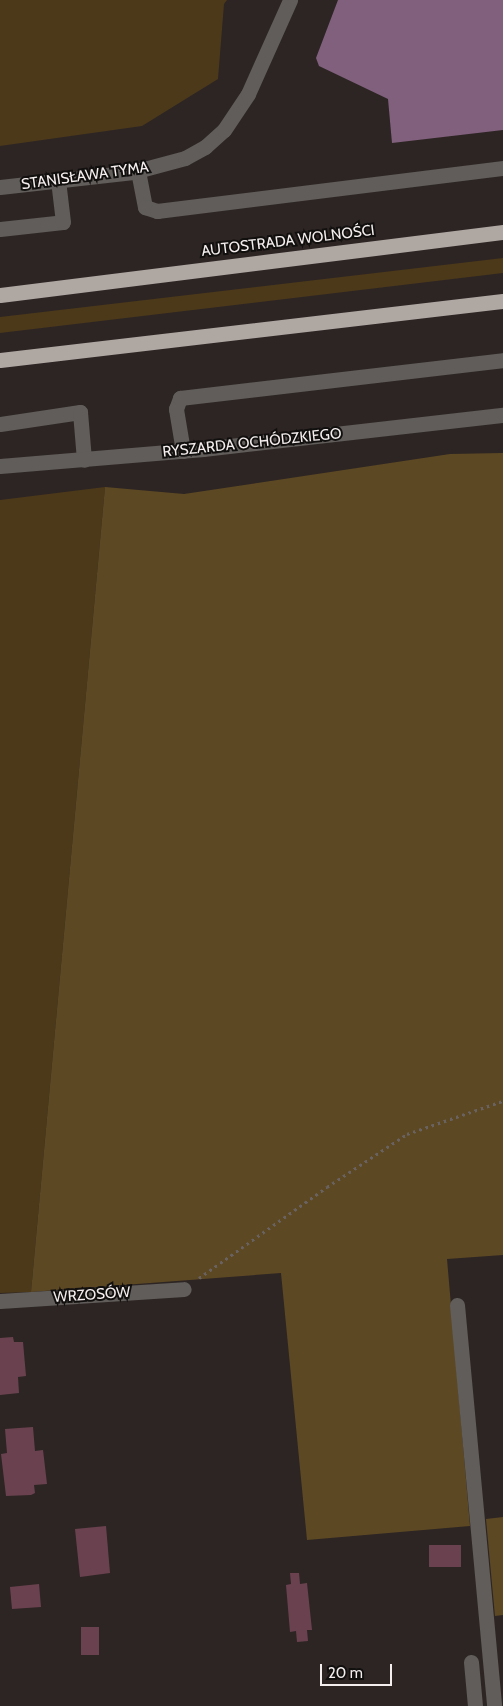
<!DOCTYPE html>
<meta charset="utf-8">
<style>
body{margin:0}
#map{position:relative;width:503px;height:1706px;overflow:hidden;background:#2d2524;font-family:Cabin,sans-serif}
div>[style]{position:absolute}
.green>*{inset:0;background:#4b391a}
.forest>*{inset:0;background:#5c4823}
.water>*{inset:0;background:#80607c}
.building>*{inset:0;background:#6a424f}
.path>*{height:3px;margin-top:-1.5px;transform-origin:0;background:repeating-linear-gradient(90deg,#696261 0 2.5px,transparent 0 6.5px)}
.minor>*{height:15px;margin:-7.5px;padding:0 7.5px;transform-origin:7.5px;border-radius:7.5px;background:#605d5b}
.highway>*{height:15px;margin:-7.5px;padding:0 7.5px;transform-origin:7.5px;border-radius:7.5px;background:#afa7a2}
span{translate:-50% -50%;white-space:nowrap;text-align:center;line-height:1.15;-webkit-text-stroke:4px #120f0f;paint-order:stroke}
.street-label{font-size:15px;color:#f4efee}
.scale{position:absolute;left:320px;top:1664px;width:72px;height:22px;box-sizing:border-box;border:2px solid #f4efee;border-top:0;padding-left:6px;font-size:15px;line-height:18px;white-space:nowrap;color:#f4efee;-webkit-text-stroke:4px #120f0f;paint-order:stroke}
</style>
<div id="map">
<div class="green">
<i style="clip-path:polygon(0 0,227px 0,224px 4px,218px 79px,142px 126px,0 146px)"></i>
<i style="clip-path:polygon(503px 258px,503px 273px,0 333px,0 317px)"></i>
<i style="clip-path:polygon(105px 487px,31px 1292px,0 1293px,0 500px)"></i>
</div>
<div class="forest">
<i style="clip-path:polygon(503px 453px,503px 1255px,447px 1259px,470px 1526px,307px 1540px,281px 1273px,31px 1292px,105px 487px,184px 494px,450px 454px)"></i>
<i style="clip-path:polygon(503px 1517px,503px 1615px,495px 1616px,486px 1519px)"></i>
</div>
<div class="water">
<i style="clip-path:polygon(338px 0,503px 0,503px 130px,392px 143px,388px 99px,319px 66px,316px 58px)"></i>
</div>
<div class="building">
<i style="clip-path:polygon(13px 1337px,14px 1342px,23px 1342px,26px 1376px,18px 1377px,19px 1393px,0 1395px,0 1338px)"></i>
<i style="clip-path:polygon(33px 1427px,35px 1451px,43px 1450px,47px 1484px,34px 1485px,35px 1493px,31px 1495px,6px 1496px,1px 1454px,7px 1453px,5px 1429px)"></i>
<i style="clip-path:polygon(106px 1526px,110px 1573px,80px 1577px,75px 1529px)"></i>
<i style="clip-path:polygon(429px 1545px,461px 1545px,461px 1567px,429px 1567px)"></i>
<i style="clip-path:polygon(290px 1573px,299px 1573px,300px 1584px,307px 1583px,312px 1630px,307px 1630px,308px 1641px,297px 1642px,296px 1631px,290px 1632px,286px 1585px,291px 1584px)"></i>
<i style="clip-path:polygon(39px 1584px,41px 1607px,12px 1609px,10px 1587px)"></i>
<i style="clip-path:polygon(81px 1627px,99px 1627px,99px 1655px,81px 1655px)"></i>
</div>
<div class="path">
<i style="left:199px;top:1278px;width:157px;rotate:-35.4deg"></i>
<i style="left:327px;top:1187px;width:96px;rotate:-33.5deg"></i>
<i style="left:407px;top:1134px;width:102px;rotate:-19deg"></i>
</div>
<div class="minor">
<i style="left:138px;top:171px;width:37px;rotate:79deg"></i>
<i style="left:145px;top:207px;width:13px;rotate:18deg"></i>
<i style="left:157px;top:211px;width:349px;rotate:-7.1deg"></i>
<i style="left:0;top:187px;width:134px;rotate:-6.4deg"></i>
<i style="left:133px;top:172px;width:54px;rotate:-15.1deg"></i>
<i style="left:185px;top:158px;width:23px;rotate:-29deg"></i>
<i style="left:205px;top:147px;width:25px;rotate:-42deg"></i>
<i style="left:224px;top:130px;width:43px;rotate:-56.3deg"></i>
<i style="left:248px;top:94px;width:103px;rotate:-65.9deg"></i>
<i style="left:0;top:229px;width:63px;rotate:-6.3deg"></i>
<i style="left:63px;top:222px;width:42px;rotate:-96.8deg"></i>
<i style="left:0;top:424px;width:81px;rotate:-8.5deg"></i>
<i style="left:80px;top:412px;width:48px;rotate:85.2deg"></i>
<i style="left:183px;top:451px;width:43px;rotate:-99.5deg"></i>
<i style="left:176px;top:409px;width:12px;rotate:-70deg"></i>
<i style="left:180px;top:398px;width:325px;rotate:-6.7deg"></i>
<i style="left:0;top:466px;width:204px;rotate:-4.8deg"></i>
<i style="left:203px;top:449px;width:302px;rotate:-6.5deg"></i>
<i style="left:0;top:1301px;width:184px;rotate:-3.7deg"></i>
<i style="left:457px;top:1305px;width:403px;rotate:84.7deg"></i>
<i style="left:471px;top:1662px;width:44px;rotate:84.8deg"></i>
</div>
<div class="highway">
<i style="left:0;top:295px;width:507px;rotate:-7.14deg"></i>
<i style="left:0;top:360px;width:506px;rotate:-6.69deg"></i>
</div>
<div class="street-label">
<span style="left:85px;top:176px;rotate:-8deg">STANISŁAWA TYMA</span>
<span style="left:288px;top:241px;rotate:-7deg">AUTOSTRADA WOLNOŚCI</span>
<span style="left:252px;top:443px;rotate:-6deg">RYSZARDA OCHÓDZKIEGO</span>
<span style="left:92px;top:1295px;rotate:-4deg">WRZOSÓW</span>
</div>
<div class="scale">20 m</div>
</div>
